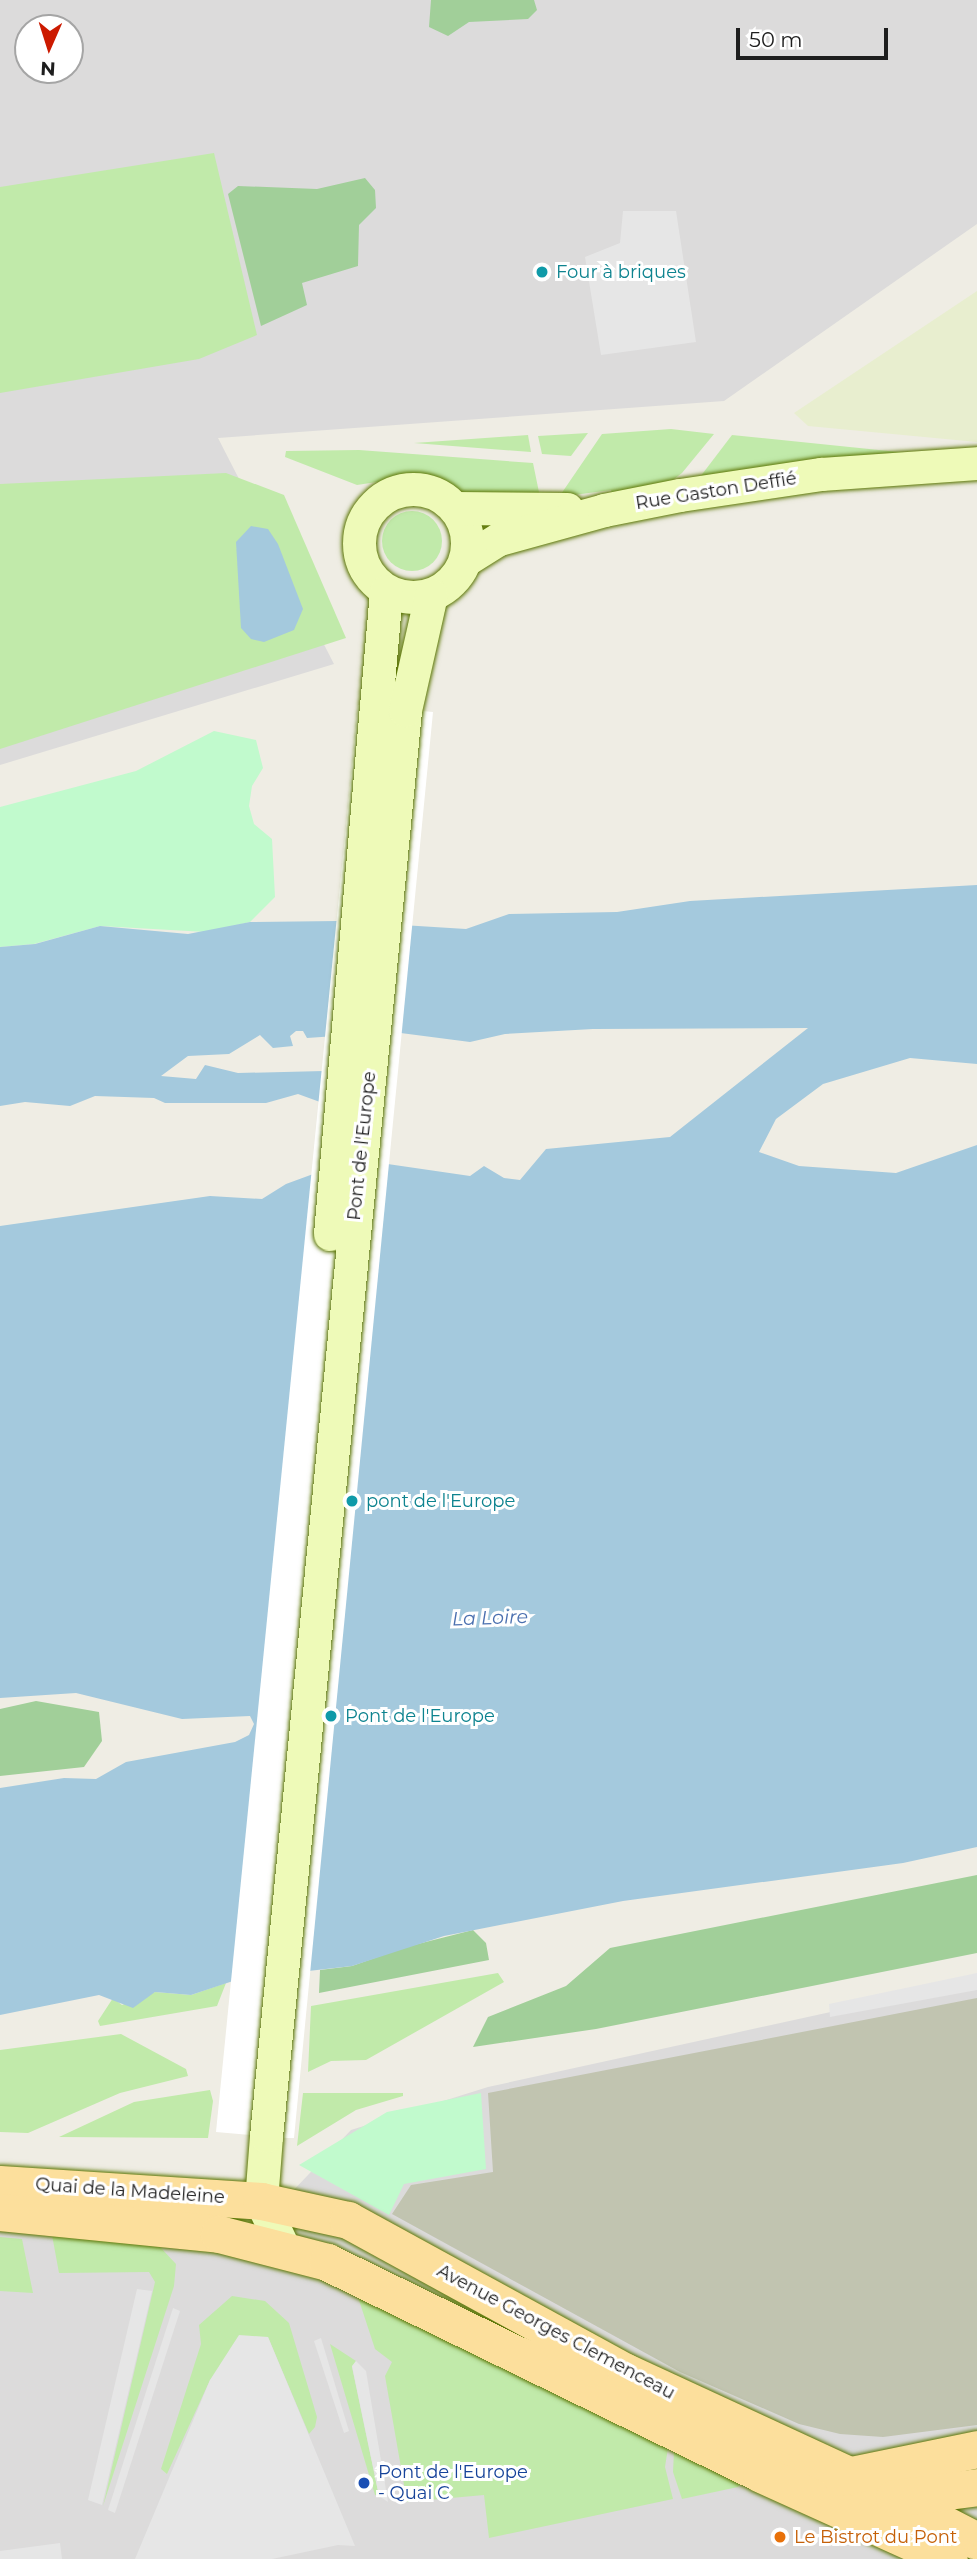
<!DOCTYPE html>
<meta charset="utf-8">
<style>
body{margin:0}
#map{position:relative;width:977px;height:2559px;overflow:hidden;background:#efede4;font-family:Montserrat,sans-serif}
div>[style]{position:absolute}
.residential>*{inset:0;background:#dcdbdb}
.construction>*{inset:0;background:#c1c4b0}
.farmland>*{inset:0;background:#e8eecf}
.grass>*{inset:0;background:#c1eaaa}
.round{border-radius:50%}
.forest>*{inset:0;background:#a1cf99}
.park>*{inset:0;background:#c1facd}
.parking>*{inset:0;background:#e6e6e6}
.water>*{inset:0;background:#a4c9dd}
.pier>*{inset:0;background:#fff}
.roads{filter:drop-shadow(0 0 2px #5b7604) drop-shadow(0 0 2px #5b7604)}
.secondary>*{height:33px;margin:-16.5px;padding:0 16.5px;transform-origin:16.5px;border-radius:16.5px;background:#eefab8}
.secondary>.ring{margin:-16.5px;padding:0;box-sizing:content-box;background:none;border:33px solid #eefab8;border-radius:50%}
.primary>*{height:37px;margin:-18.5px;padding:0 18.5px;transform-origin:18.5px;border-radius:18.5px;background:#fcdf9c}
.dots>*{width:19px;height:19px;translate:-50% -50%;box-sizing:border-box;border:4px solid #fff;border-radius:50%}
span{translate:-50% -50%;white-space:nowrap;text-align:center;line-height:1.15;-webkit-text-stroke:6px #fff;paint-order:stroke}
.culture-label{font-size:18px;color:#0d838f}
.left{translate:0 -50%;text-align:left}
.street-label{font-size:18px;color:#1e1e1e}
.transit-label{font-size:18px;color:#164399}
.food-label{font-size:18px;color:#c56008}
.water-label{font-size:19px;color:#4a6faf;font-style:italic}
.north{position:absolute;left:14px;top:14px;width:70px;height:70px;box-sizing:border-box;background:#fff;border:2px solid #a5a5a5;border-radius:50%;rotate:183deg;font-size:19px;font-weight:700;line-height:28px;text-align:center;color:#1e1e1e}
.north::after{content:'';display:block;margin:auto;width:24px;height:32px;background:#cc1a00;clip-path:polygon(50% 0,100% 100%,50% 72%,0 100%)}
.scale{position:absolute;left:736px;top:28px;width:152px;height:32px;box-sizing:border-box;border:4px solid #1e1e1e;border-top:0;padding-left:9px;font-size:21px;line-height:24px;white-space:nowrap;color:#1e1e1e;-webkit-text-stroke:5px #fff;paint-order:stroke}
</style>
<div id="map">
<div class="residential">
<i style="clip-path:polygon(evenodd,0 0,977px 0,977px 224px,724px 401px,218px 438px,334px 664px,0 765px,0 0,28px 28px,70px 28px,70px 70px,28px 70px,28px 28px)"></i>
<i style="clip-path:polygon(977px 1980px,977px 2559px,0 2559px,0 2223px,242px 2244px,351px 2130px,488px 2087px)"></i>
</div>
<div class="construction">
<i style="clip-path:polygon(977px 1998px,977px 2425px,883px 2437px,840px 2434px,799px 2424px,680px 2372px,392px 2214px,411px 2185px,493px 2172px,488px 2093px)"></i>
</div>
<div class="farmland">
<i style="clip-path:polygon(977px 291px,977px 442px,808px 426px,794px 413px)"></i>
</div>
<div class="grass">
<i style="clip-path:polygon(214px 153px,257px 335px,199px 359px,0 393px,0 187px)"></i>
<i style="clip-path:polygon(671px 429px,714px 434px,682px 473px,666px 485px,613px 497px,611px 490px,559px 497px,602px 434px)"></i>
<i style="clip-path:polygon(588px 433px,571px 456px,542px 454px,538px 436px)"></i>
<i style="clip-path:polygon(528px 435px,531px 452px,414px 443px)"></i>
<i style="clip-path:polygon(732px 435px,908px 453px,700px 477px)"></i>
<i style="clip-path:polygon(359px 450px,533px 463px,541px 502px,463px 497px,447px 485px,416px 476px,357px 485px,285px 457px,286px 451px)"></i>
<i style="clip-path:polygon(226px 473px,284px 495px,346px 638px,0 749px,0 484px)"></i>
<i class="round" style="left:382px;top:511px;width:60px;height:60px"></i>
<i style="clip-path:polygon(498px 1973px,504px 1982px,366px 2060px,331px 2061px,308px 2072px,311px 2006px)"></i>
<i style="clip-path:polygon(226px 1983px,217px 2006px,100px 2026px,98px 2021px,113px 1998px,122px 2005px,155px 1992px,191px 1995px)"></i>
<i style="clip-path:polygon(121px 2034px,186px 2069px,188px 2076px,120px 2093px,28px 2133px,0 2132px,0 2050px)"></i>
<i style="clip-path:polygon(210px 2090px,213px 2101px,208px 2138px,59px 2137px,134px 2102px)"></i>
<i style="clip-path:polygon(303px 2093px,403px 2093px,403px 2096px,356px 2110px,297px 2146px)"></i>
<i style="clip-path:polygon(52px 2235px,160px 2247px,176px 2264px,174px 2286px,103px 2506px,155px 2282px,149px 2272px,59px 2273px)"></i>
<i style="clip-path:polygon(0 2237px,22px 2239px,33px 2293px,0 2291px)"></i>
<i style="clip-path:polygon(355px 2288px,668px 2448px,665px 2467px,673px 2499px,489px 2538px,484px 2495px,407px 2502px,385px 2376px,392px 2362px,375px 2349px)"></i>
<i style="clip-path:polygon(232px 2296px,265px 2301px,289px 2323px,317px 2417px,315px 2427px,309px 2434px,268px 2337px,210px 2380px,167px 2474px,161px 2469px,201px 2344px,199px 2325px)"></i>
<i style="clip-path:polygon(330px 2344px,356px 2361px,352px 2367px,379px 2496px,375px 2495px)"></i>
<i style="clip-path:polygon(674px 2451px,741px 2481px,738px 2487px,682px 2499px,673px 2472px)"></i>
</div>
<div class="forest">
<i style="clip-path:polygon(431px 0,534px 0,537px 10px,528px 19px,469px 22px,448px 36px,429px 27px)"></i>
<i style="clip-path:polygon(365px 178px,375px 190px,376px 208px,359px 225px,358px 266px,302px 283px,307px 305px,261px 326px,228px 194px,238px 186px,317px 189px)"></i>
<i style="clip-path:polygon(36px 1701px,99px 1712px,102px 1741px,84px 1767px,0 1776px,0 1709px)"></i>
<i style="clip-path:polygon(977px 1875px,977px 1953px,596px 2029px,473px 2047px,488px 2017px,566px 1986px,610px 1948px)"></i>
<i style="clip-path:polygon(473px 1930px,486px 1943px,489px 1960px,319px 1993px,320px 1970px,352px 1966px,406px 1947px)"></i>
</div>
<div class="park">
<i style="clip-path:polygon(214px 731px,256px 740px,263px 768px,252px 786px,249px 806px,254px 824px,272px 839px,275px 897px,250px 922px,206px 932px,100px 926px,34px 944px,0 947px,0 807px,136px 771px)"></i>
<i style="clip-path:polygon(481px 2093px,486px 2169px,404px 2184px,389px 2215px,299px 2165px,387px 2112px)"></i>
</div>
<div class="parking">
<i style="clip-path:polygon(623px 211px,676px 211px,696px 342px,601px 355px,585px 257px,620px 243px)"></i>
<i style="clip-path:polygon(977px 1973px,977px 1990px,830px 2017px,829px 2004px)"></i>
<i style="clip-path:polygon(137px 2289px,152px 2291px,102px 2505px,88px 2500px)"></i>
<i style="clip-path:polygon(173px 2308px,180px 2311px,115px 2513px,108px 2510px)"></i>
<i style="clip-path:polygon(239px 2335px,268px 2337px,355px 2546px,338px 2545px,272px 2559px,135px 2559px,210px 2380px)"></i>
<i style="clip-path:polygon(321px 2338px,349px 2431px,344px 2433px,314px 2341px)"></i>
<i style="clip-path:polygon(356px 2361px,366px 2371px,388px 2502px,379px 2496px,352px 2366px)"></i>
<i style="clip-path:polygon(60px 2543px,62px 2559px,0 2559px,0 2551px)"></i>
</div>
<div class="water">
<i style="clip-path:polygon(251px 526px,268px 529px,278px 544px,303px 609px,294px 630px,264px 642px,251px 639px,241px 628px,236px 542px)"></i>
<i style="clip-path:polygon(977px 885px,977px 1064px,910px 1058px,823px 1084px,776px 1119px,759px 1152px,799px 1166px,896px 1173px,977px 1145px,977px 1847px,903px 1863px,623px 1901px,444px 1936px,352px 1966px,239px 1979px,191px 1995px,155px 1992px,133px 2008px,99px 1995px,0 2015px,0 1788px,64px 1778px,96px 1779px,126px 1762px,235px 1742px,249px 1735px,254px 1724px,250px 1716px,182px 1719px,76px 1693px,0 1698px,0 1226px,210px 1196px,262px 1199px,286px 1184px,335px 1166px,367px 1161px,470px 1176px,484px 1166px,504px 1178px,520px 1180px,546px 1149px,670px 1137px,808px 1028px,593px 1029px,505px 1034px,470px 1042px,393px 1032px,307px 1038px,303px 1031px,296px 1031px,290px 1036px,293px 1046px,273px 1048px,260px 1035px,229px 1054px,188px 1056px,161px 1076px,196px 1079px,205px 1065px,238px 1073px,324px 1071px,320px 1102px,298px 1094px,266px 1103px,165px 1103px,154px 1098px,95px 1096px,70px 1106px,25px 1102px,0 1106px,0 947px,35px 944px,100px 926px,188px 934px,250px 922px,338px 921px,466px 929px,509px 914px,617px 912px,690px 901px)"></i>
</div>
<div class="pier">
<i style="clip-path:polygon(358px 705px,433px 712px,294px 2138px,286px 2138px,216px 2132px)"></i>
</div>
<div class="roads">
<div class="secondary">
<i class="ring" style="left:359px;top:489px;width:75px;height:75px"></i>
<i style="left:455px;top:508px;width:112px;rotate:0.5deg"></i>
<i style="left:465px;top:560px;width:40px;rotate:-32deg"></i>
<i style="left:499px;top:539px;width:109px;rotate:-15.4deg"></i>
<i style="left:604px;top:510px;width:77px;rotate:-11.2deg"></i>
<i style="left:680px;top:495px;width:143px;rotate:-8.5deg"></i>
<i style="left:821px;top:474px;width:156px;rotate:-4deg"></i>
<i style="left:330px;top:1234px;width:645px;rotate:-85.02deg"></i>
<i style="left:284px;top:2249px;width:53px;rotate:-115.6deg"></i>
<i style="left:261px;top:2201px;width:65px;rotate:-85.6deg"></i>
<i style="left:266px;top:2136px;width:1433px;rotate:-84.43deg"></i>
<i style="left:405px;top:710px;width:118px;rotate:-77.3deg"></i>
</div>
<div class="primary">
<i style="left:0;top:2184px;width:262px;rotate:3.7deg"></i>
<i style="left:261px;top:2201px;width:89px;rotate:12.3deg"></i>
<i style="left:348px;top:2220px;width:317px;rotate:28.7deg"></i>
<i style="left:626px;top:2372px;width:246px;rotate:24.8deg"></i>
<i style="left:849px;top:2475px;width:144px;rotate:27.3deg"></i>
<i style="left:0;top:2212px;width:220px;rotate:5.7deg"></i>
<i style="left:219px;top:2234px;width:112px;rotate:14.5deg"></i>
<i style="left:327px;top:2262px;width:483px;rotate:26deg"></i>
<i style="left:761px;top:2474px;width:206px;rotate:24.3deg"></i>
<i style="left:841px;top:2477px;width:139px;rotate:-11.6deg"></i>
<i style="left:894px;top:2498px;width:84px;rotate:-7.5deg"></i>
</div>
</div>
<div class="dots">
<i style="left:542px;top:272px;background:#0f9aa8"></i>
<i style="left:352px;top:1501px;background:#0f9aa8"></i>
<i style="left:331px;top:1716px;background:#0f9aa8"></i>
<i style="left:364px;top:2483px;background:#1a4fb4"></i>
<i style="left:780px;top:2537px;background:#e8710a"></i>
</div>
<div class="culture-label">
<span class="left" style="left:556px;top:272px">Four à briques</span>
<span class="left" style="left:366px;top:1501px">pont de l'Europe</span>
<span class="left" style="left:345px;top:1716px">Pont de l'Europe</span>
</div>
<div class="street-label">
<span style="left:716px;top:491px;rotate:-9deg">Rue Gaston Deffié</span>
<span style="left:362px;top:1146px;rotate:-84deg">Pont de l'Europe</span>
<span style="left:130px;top:2191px;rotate:4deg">Quai de la Madeleine</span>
<span style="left:556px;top:2332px;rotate:28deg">Avenue Georges Clemenceau</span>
</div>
<div class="transit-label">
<span class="left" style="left:378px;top:2483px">Pont de l'Europe<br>- Quai C</span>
</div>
<div class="food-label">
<span class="left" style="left:794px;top:2537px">Le Bistrot du Pont</span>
</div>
<div class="water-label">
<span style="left:490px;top:1618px;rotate:-2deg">La Loire</span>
</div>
<div class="north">N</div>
<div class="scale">50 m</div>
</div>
